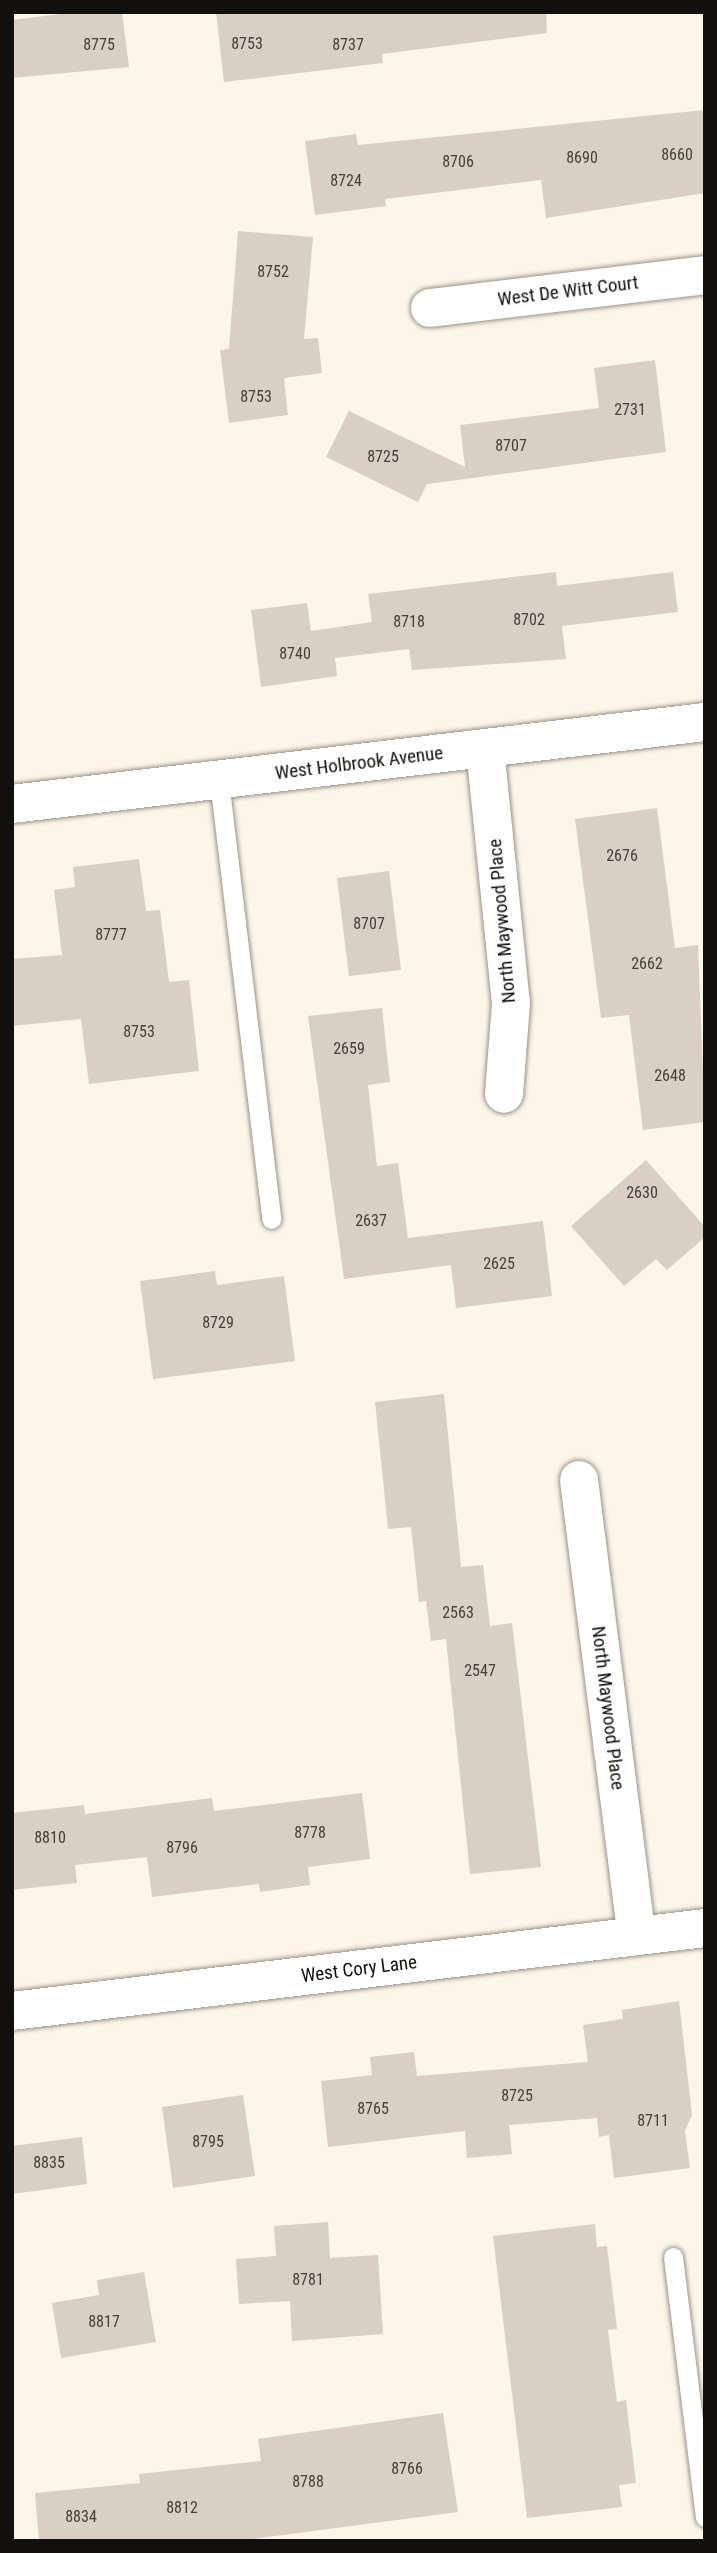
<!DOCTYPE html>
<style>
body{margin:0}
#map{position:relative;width:717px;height:2553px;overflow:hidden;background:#fcf5e9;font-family:"Roboto Condensed",sans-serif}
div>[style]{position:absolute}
.building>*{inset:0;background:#d9cfc5}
.roads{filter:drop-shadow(0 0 2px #999388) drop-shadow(0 0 2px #999388)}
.service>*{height:19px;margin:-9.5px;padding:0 9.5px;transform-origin:9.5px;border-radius:9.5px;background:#fff}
.minor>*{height:38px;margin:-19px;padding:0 19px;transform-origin:19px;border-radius:19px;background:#fff}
span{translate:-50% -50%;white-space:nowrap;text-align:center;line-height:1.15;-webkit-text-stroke:5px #fff;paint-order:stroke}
.number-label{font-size:16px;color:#44403a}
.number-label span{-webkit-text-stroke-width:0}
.street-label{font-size:19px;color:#12100c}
.frame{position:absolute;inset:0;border:14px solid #12100c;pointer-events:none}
</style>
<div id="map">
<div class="building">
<i style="clip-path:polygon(76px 12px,122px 12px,129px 67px,12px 78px,12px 20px)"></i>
<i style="clip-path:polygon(216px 12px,546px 12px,547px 33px,382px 54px,383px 63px,224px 82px)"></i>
<i style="clip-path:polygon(705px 110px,705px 193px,546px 218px,541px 180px,385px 199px,386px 206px,315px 215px,305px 141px,356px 134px,358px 145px)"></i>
<i style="clip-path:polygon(238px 231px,313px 237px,304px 339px,318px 338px,322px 373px,284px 378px,288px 415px,229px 423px,220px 350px,229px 349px)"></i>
<i style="clip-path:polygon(655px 360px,666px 452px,427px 484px,418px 502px,326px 457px,349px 411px,465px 467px,460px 425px,599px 408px,594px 368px)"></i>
<i style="clip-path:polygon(556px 572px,557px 586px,673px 572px,678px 612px,562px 626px,566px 659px,412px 670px,409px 649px,335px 658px,337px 676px,261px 687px,251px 610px,307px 603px,311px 631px,372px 622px,368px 594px)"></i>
<i style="clip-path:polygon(657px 808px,675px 948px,698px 945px,705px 1122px,643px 1130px,629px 1015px,601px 1018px,575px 819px)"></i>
<i style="clip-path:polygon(139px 859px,146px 911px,160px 910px,169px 982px,189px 980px,199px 1071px,89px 1084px,81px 1019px,12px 1026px,12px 959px,62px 955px,54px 890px,75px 887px,73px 867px)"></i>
<i style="clip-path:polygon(389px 871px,401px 970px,349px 976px,337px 878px)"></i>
<i style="clip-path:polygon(382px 1008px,390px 1082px,368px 1085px,377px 1166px,398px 1163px,408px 1238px,543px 1221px,552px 1296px,456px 1308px,451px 1265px,344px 1279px,308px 1016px)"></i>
<i style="clip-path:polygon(646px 1160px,705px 1227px,705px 1237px,667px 1270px,656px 1259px,624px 1286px,571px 1226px)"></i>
<i style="clip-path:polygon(215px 1271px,217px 1285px,284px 1276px,295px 1361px,153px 1379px,140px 1281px)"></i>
<i style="clip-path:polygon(444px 1394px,461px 1567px,483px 1565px,490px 1626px,512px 1623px,541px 1867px,470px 1874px,446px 1639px,431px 1641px,426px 1601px,419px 1602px,411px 1527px,388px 1529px,375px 1402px)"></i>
<i style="clip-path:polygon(362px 1793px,370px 1859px,308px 1867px,310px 1885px,260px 1892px,259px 1884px,152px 1897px,147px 1857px,75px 1865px,77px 1883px,12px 1890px,12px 1813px,84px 1805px,85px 1814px,212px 1798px,214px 1811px)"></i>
<i style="clip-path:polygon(679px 2001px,692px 2115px,685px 2131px,690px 2168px,614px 2178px,609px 2135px,599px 2137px,597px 2118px,509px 2125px,512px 2154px,467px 2158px,465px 2131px,328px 2147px,321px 2081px,372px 2075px,370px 2057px,414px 2052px,417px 2076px,588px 2062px,583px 2025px,623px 2019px,622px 2010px)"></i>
<i style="clip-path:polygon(243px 2095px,255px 2176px,173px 2188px,162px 2107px)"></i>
<i style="clip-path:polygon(82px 2137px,87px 2184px,12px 2194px,12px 2146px)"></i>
<i style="clip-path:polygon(328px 2222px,330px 2258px,378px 2255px,383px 2334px,292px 2341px,290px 2301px,239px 2304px,236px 2259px,276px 2256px,274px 2226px)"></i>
<i style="clip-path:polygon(595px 2224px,597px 2247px,607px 2246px,617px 2329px,608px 2330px,617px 2402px,626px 2400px,636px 2483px,619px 2485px,622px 2507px,527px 2518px,493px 2236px)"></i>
<i style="clip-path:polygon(144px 2272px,156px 2342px,61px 2358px,52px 2303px,99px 2295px,97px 2280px)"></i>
<i style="clip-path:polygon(443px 2413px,458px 2512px,236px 2541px,39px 2541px,35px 2493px,140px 2483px,139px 2474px,261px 2461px,258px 2439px)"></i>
</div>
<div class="roads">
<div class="service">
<i style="left:219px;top:780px;width:442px;rotate:83.2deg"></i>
<i style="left:673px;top:2257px;width:262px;rotate:83deg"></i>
</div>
<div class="minor">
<i style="left:430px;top:308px;width:277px;rotate:-6.8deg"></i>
<i style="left:485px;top:748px;width:256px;rotate:84.2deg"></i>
<i style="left:511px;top:1003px;width:91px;rotate:94.4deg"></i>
<i style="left:12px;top:804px;width:698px;rotate:-6.75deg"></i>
<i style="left:579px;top:1480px;width:460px;rotate:82.8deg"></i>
<i style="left:12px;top:2011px;width:698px;rotate:-6.83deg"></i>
</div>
</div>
<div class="number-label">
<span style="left:247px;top:44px">8753</span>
<span style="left:99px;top:45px">8775</span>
<span style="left:348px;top:45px">8737</span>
<span style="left:677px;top:155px">8660</span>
<span style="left:582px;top:158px">8690</span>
<span style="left:458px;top:162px">8706</span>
<span style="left:346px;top:181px">8724</span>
<span style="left:273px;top:272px">8752</span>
<span style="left:256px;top:397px">8753</span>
<span style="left:630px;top:410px">2731</span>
<span style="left:511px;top:446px">8707</span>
<span style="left:383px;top:457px">8725</span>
<span style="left:529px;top:620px">8702</span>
<span style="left:409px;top:622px">8718</span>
<span style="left:295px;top:654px">8740</span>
<span style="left:622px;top:856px">2676</span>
<span style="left:369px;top:924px">8707</span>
<span style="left:111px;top:935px">8777</span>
<span style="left:647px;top:964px">2662</span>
<span style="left:139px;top:1032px">8753</span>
<span style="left:349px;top:1049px">2659</span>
<span style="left:670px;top:1076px">2648</span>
<span style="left:642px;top:1193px">2630</span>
<span style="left:371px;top:1221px">2637</span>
<span style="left:499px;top:1264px">2625</span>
<span style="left:218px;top:1323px">8729</span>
<span style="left:458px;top:1613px">2563</span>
<span style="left:480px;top:1671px">2547</span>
<span style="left:310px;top:1833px">8778</span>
<span style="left:50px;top:1838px">8810</span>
<span style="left:182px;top:1848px">8796</span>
<span style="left:517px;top:2096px">8725</span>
<span style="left:373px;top:2109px">8765</span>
<span style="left:653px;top:2121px">8711</span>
<span style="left:208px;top:2142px">8795</span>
<span style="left:49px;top:2163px">8835</span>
<span style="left:308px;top:2280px">8781</span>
<span style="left:104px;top:2322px">8817</span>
<span style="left:407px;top:2469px">8766</span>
<span style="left:308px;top:2482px">8788</span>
<span style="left:182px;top:2508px">8812</span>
<span style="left:81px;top:2517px">8834</span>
</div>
<div class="street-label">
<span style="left:568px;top:291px;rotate:-7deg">West De Witt Court</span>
<span style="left:359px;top:763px;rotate:-7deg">West Holbrook Avenue</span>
<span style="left:502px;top:921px;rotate:-95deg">North Maywood Place</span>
<span style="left:608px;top:1708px;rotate:83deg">North Maywood Place</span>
<span style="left:359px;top:1969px;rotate:-7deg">West Cory Lane</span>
</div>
<div class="frame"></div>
</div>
